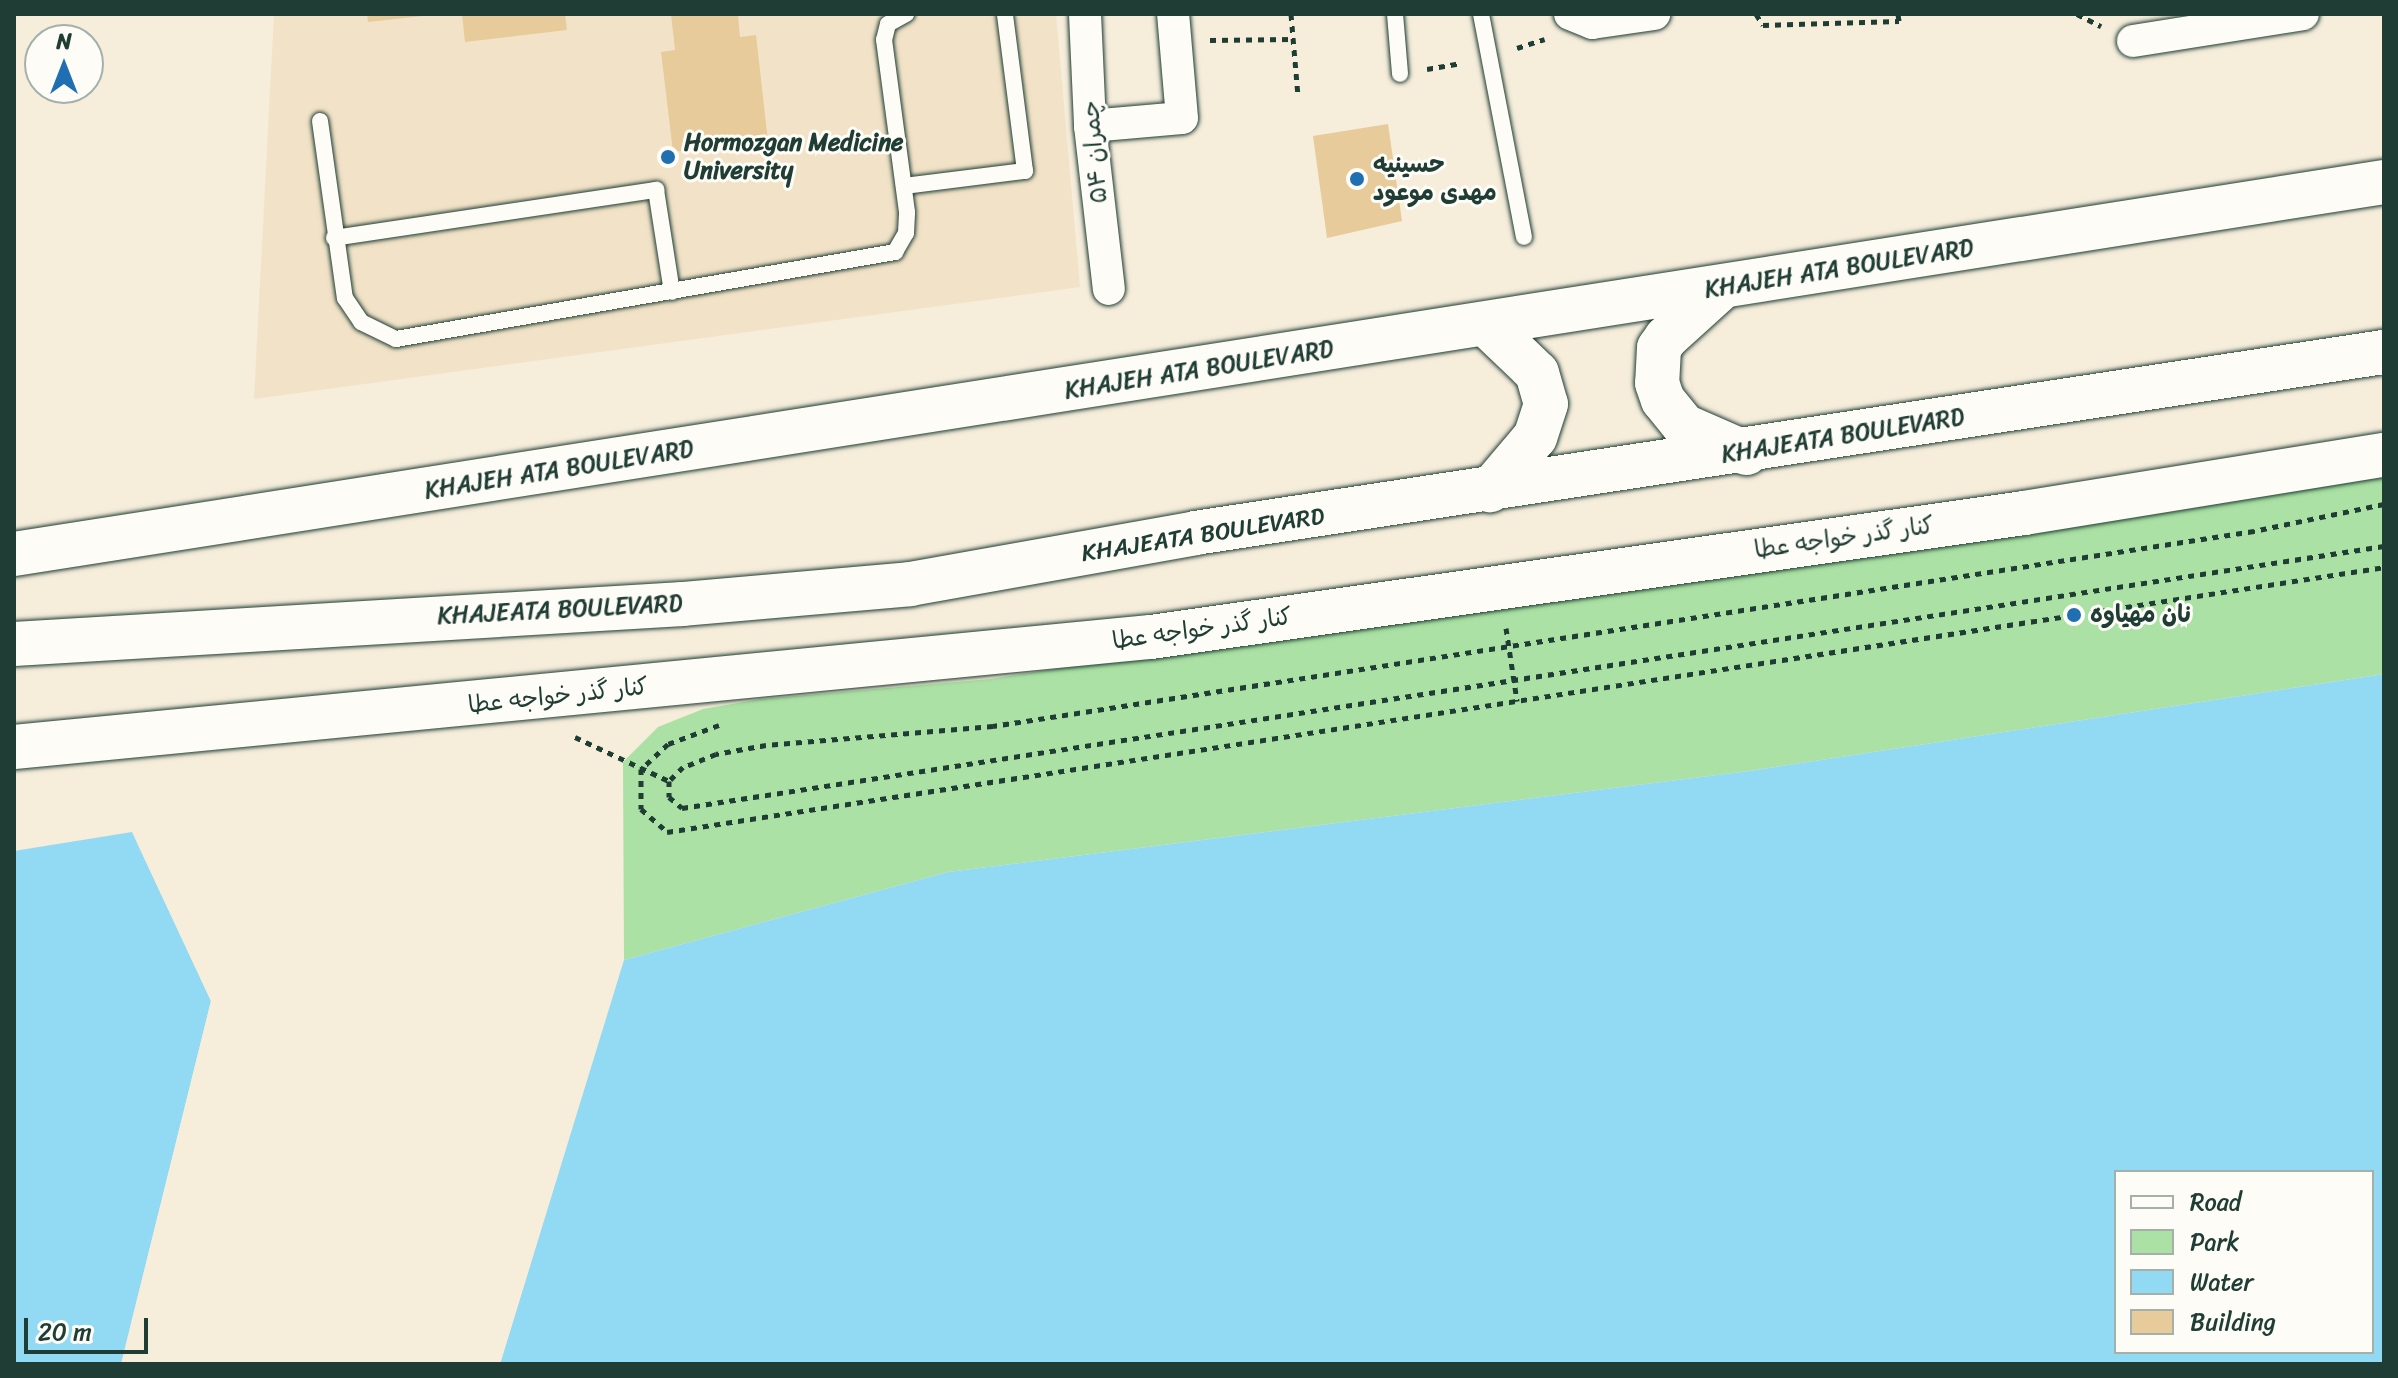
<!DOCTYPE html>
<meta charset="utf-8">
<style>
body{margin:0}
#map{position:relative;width:2398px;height:1378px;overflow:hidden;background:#f6eddb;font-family:Sriracha,"Playpen Sans Arabic",sans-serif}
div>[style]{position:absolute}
.built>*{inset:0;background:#f2e3c8}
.green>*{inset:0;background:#abe1a4}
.water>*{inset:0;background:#92daf3}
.pier>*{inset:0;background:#f6eddb}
.building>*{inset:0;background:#e7cb9b}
.path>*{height:5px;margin-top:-2.5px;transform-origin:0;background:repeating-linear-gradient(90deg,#1f3d34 0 6px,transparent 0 12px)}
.roads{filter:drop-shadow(0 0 2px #1f3d34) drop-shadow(0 0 2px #1f3d34)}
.lane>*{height:16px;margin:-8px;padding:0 8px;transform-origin:8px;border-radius:8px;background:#fdfcf7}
.street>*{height:32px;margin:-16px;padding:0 16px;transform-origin:16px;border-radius:16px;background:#fdfcf7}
.secondary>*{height:44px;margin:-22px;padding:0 22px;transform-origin:22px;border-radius:22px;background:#fdfcf7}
.primary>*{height:44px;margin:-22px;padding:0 22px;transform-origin:22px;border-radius:22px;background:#fdfcf7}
.dots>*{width:22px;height:22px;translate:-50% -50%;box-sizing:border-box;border:4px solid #fdfcf7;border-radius:50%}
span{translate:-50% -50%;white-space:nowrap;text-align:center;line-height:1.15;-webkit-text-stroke:6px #fdfcf7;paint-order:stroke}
.poi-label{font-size:24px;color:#1f3d34;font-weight:700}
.left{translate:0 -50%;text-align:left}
.street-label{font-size:24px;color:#1f3d34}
.frame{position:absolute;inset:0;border:16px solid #1f3d34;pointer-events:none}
.legend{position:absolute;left:2114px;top:1170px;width:260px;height:184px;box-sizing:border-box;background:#fdfcf7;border:2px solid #a4b0a9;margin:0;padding:10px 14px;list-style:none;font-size:24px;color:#1f3d34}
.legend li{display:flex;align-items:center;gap:16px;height:40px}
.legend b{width:40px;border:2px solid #a4b0a9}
.north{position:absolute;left:24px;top:24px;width:80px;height:80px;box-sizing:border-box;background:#fdfcf7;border:2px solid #a4b0a9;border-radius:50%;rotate:0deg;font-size:22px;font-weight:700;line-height:32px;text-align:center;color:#1f3d34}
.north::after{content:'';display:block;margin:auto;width:28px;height:36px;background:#1f6fb2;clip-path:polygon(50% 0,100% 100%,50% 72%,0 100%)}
.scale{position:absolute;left:24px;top:1318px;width:124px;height:36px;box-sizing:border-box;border:4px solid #1f3d34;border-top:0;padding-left:10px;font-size:24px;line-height:28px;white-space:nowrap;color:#1f3d34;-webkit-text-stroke:6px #fdfcf7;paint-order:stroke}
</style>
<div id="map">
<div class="built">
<i style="clip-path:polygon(274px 14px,1056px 14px,1080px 287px,254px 399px)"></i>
</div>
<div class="green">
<i style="clip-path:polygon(2384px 457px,2384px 674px,1749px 771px,948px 872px,624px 960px,623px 762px,658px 727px,703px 709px,761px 699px,990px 679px,2246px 485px)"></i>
</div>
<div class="water">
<i style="clip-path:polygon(evenodd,2384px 674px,2384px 1364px,500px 1364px,624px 960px,948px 872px,1749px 771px,2384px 674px,2116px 1172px,2372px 1172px,2372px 1352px,2116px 1352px,2116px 1172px)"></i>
<i style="clip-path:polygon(132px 832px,211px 1001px,121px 1364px,14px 1364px,14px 851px)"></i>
</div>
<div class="pier">
<i style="clip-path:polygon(132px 832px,215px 1001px,121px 1364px,211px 1001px)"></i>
<i style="clip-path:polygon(624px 956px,500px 1364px,496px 1364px,621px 959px)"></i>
</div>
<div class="building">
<i style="clip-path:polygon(367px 14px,423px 14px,423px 16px,368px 22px)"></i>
<i style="clip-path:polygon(462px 14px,565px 14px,567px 30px,465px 42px)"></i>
<i style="clip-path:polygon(671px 14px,738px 14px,740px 37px,756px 35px,768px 141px,673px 152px,661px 52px,675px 50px)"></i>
<i style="clip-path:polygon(1388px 124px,1402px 221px,1327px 238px,1313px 136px)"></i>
</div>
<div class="path">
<i style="left:1291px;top:14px;width:81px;rotate:85.1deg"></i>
<i style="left:1756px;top:14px;width:13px;rotate:58deg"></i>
<i style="left:1763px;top:25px;width:136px;rotate:-1.7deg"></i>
<i style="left:1899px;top:21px;width:7px;rotate:-98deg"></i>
<i style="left:2077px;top:14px;width:27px;rotate:27deg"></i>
<i style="left:1210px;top:40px;width:83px;rotate:-0.7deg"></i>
<i style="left:1517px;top:48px;width:29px;rotate:-18deg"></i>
<i style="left:1427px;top:69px;width:35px;rotate:-10deg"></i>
<i style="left:2384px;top:504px;width:133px;rotate:168.3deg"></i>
<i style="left:2254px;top:531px;width:1276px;rotate:171.21deg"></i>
<i style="left:993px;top:726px;width:228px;rotate:175.2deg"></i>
<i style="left:766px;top:745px;width:51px;rotate:169.8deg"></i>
<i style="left:716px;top:754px;width:35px;rotate:158deg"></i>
<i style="left:683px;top:767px;width:20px;rotate:135deg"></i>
<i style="left:669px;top:781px;width:16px;rotate:90deg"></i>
<i style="left:669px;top:797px;width:17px;rotate:40deg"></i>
<i style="left:682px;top:808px;width:1722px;rotate:-8.75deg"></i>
<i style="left:1506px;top:628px;width:74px;rotate:81.4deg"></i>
<i style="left:719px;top:725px;width:54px;rotate:159.6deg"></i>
<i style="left:668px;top:744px;width:37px;rotate:137deg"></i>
<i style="left:641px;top:769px;width:40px;rotate:90deg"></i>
<i style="left:641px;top:809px;width:35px;rotate:41deg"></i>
<i style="left:667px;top:832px;width:1737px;rotate:-8.77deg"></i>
<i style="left:575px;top:737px;width:104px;rotate:25.1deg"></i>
</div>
<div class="roads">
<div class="lane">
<i style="left:1395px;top:14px;width:60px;rotate:85.2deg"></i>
<i style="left:1481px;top:14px;width:227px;rotate:79.1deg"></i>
<i style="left:320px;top:121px;width:179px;rotate:82deg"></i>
<i style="left:345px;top:298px;width:29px;rotate:56deg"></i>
<i style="left:361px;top:322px;width:39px;rotate:26deg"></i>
<i style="left:396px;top:339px;width:507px;rotate:-9.89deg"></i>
<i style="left:895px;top:252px;width:22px;rotate:-60deg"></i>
<i style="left:906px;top:233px;width:21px;rotate:-87deg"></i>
<i style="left:907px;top:212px;width:174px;rotate:-97.6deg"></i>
<i style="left:884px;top:40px;width:16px;rotate:-76deg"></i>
<i style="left:888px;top:24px;width:21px;rotate:-29deg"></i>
<i style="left:904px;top:186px;width:122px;rotate:-7.1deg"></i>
<i style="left:1025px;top:171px;width:158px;rotate:-97.3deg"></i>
<i style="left:334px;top:238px;width:326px;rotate:-8.5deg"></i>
<i style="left:656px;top:190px;width:103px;rotate:81.1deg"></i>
</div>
<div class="street">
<i style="left:1085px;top:14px;width:112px;rotate:87.4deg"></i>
<i style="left:1090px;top:126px;width:164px;rotate:83.4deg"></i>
<i style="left:1570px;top:14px;width:24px;rotate:22deg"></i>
<i style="left:1592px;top:23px;width:63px;rotate:-8.3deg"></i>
<i style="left:2133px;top:41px;width:172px;rotate:-9deg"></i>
<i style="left:1090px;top:126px;width:92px;rotate:-5deg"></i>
<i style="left:1182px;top:118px;width:104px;rotate:-94.9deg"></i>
</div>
<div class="secondary">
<i style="left:14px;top:747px;width:1142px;rotate:-5.53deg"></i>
<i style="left:1151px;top:637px;width:882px;rotate:-8.08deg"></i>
<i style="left:2024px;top:513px;width:365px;rotate:-9.2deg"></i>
</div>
<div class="primary">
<i style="left:1720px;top:289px;width:73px;rotate:137.8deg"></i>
<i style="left:1666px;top:338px;width:12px;rotate:125deg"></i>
<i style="left:1659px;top:348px;width:35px;rotate:93deg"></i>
<i style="left:1657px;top:383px;width:18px;rotate:71deg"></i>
<i style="left:1663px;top:400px;width:33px;rotate:51deg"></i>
<i style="left:1684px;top:426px;width:68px;rotate:23.5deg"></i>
<i style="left:1487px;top:325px;width:69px;rotate:43.8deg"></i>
<i style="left:1537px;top:373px;width:32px;rotate:74deg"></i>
<i style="left:1546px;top:404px;width:35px;rotate:108deg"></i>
<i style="left:1535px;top:437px;width:70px;rotate:130.3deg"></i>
<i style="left:14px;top:554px;width:2399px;rotate:-8.92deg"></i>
<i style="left:14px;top:644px;width:670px;rotate:-3.42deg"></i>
<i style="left:683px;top:604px;width:228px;rotate:-5deg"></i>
<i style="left:910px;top:584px;width:290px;rotate:-10.1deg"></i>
<i style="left:1195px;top:533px;width:1203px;rotate:-8.66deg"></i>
</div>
</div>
<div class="dots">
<i style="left:668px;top:157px;background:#1f6fb2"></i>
<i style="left:1357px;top:179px;background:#1f6fb2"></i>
<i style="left:2074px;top:615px;background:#1f6fb2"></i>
</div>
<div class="poi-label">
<span class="left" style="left:684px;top:157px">Hormozgan Medicine<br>University</span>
<span class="left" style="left:1373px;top:179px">حسینیه<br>مهدی موعود</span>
<span class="left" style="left:2090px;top:615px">نان مهیاوه</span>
</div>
<div class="street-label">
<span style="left:1095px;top:152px;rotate:-95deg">چمران ۵۴</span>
<span style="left:1839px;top:269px;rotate:-9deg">KHAJEH ATA BOULEVARD</span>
<span style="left:1199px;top:370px;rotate:-9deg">KHAJEH ATA BOULEVARD</span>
<span style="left:1843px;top:436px;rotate:-9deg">KHAJEATA BOULEVARD</span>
<span style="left:559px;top:470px;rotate:-9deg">KHAJEH ATA BOULEVARD</span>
<span style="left:1203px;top:535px;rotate:-9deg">KHAJEATA BOULEVARD</span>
<span style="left:1844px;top:538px;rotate:-8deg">کنار گذر خواجه عطا</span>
<span style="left:560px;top:610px;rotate:-3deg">KHAJEATA BOULEVARD</span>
<span style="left:1202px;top:629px;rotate:-8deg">کنار گذر خواجه عطا</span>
<span style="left:558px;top:696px;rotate:-6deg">کنار گذر خواجه عطا</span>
</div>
<div class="frame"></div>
<ul class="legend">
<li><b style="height:10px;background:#fdfcf7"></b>Road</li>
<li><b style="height:22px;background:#abe1a4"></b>Park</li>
<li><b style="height:22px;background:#92daf3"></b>Water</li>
<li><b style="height:22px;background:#e7cb9b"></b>Building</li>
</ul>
<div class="north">N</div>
<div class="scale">20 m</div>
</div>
